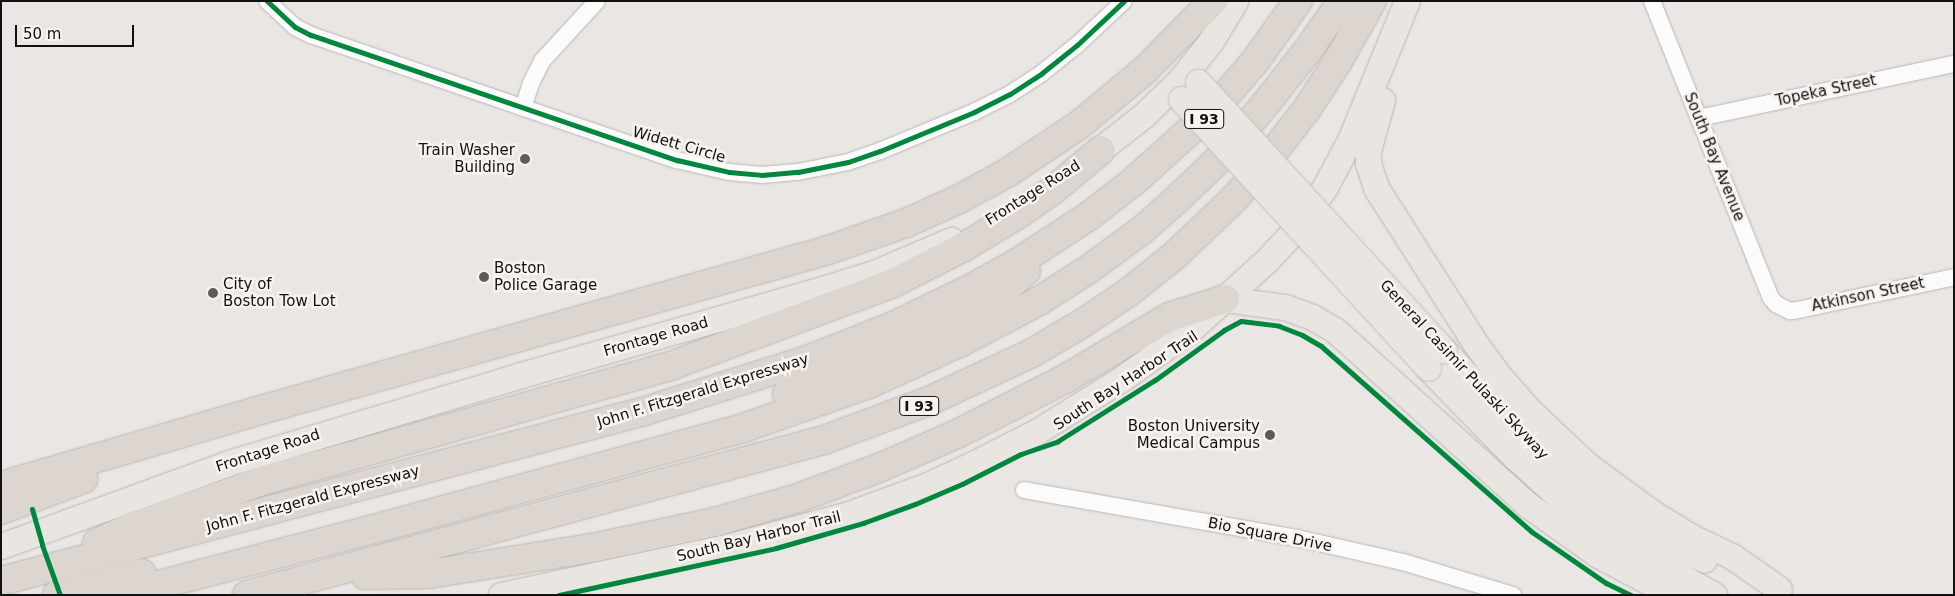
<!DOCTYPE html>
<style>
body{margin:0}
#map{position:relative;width:1955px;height:596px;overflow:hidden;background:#e9e6e4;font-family:"DejaVu Sans",sans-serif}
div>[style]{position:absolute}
.roads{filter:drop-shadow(0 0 1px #bab8b6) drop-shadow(0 0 1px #bab8b6)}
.minor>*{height:16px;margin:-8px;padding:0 8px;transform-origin:8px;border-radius:8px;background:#fcfbfb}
.primary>*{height:25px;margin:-12.5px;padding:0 12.5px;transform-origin:12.5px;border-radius:12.5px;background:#e9e5e1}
.motorway>*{height:28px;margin:-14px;padding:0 14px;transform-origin:14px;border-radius:14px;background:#ddd6d0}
.bridges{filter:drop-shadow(0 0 1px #c3c2c1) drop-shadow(0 0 1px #c3c2c1)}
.primary-bridge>*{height:25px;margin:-12.5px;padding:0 12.5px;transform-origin:12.5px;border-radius:12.5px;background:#e9e5e1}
.cycleway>*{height:5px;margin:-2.5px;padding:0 2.5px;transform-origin:2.5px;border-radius:2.5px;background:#00873e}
.dots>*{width:14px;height:14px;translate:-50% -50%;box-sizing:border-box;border:2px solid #f8f3ef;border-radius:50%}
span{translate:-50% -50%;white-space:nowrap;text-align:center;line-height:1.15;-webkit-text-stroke:5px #f8f3ef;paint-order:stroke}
.shield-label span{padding:1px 4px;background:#f8f3ef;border:1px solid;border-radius:4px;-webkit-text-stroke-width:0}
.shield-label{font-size:14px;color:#121110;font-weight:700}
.street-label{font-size:15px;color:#121110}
.poi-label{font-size:15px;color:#121110}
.right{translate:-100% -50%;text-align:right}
.left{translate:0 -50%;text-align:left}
.frame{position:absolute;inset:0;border:2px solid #121110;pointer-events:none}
.scale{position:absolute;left:15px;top:25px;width:119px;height:22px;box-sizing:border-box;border:2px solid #121110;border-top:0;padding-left:6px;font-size:15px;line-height:18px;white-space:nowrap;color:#121110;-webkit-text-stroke:4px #f8f3ef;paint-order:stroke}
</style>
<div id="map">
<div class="roads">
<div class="minor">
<i style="left:267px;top:1px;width:38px;rotate:43deg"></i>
<i style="left:295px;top:27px;width:18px;rotate:27deg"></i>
<i style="left:311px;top:35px;width:387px;rotate:18.9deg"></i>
<i style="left:677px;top:160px;width:53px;rotate:13deg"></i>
<i style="left:729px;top:172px;width:33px;rotate:5deg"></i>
<i style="left:762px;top:175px;width:36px;rotate:-5deg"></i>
<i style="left:798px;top:172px;width:51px;rotate:-11.3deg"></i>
<i style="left:848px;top:162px;width:34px;rotate:-19deg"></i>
<i style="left:880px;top:151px;width:102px;rotate:-22.5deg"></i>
<i style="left:974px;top:112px;width:40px;rotate:-26.6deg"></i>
<i style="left:1010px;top:94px;width:38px;rotate:-33deg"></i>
<i style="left:1042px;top:73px;width:45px;rotate:-38.7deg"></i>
<i style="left:1077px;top:45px;width:64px;rotate:-43.1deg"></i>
<i style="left:1652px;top:1px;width:320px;rotate:68.2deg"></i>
<i style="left:1771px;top:298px;width:8px;rotate:50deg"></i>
<i style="left:1776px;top:304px;width:16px;rotate:27deg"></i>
<i style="left:1790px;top:311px;width:8px;rotate:-7deg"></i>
<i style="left:1798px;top:310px;width:159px;rotate:-11.9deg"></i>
<i style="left:523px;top:108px;width:26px;rotate:-72deg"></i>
<i style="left:531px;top:83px;width:25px;rotate:-63deg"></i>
<i style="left:542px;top:61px;width:81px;rotate:-47.5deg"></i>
<i style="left:1699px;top:118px;width:261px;rotate:-12deg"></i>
<i style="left:1024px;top:490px;width:277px;rotate:10deg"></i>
<i style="left:1297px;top:538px;width:109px;rotate:12.8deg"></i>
<i style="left:1403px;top:562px;width:115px;rotate:16.7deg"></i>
</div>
<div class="primary">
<i style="left:1382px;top:100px;width:53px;rotate:105.4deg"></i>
<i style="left:1368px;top:151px;width:12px;rotate:90deg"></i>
<i style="left:1368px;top:163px;width:26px;rotate:72deg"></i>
<i style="left:1376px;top:188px;width:184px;rotate:57.4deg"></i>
<i style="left:1475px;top:343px;width:41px;rotate:54deg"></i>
<i style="left:1499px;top:376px;width:47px;rotate:48.5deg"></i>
<i style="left:1530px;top:411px;width:77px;rotate:43.4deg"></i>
<i style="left:1586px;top:464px;width:81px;rotate:36.4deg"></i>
<i style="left:1651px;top:512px;width:46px;rotate:31.6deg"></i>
<i style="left:1690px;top:536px;width:48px;rotate:26deg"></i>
<i style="left:1733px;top:557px;width:56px;rotate:34.8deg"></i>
<i style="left:1084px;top:162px;width:76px;rotate:-38.1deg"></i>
<i style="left:1144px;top:115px;width:50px;rotate:-44.2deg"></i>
<i style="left:1180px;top:80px;width:50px;rotate:-51.5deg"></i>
<i style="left:1211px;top:41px;width:47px;rotate:-59deg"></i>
<i style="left:1225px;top:299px;width:61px;rotate:7.6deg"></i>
<i style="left:1285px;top:307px;width:29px;rotate:20deg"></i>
<i style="left:1312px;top:317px;width:28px;rotate:30deg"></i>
<i style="left:1336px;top:331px;width:259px;rotate:42.2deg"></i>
<i style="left:1528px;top:505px;width:86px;rotate:35.5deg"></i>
<i style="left:1598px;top:555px;width:86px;rotate:27.8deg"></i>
<i style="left:1444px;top:350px;width:119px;rotate:47.7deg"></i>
<i style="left:1524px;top:438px;width:59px;rotate:41.6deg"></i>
<i style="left:1568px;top:477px;width:86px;rotate:34.6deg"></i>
<i style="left:1639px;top:526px;width:37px;rotate:31deg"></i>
<i style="left:1671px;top:545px;width:36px;rotate:24deg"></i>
<i style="left:1428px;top:368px;width:124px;rotate:45.7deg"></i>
<i style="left:1515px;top:457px;width:58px;rotate:42.2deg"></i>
<i style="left:1558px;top:496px;width:91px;rotate:35.6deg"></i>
<i style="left:1632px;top:549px;width:94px;rotate:29.3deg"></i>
<i style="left:1px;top:546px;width:249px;rotate:-20deg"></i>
<i style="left:235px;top:461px;width:299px;rotate:-16.7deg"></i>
<i style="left:521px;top:375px;width:307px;rotate:-15.9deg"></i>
<i style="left:816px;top:291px;width:61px;rotate:-17.2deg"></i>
<i style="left:874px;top:273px;width:84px;rotate:-23.2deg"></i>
<i style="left:501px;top:595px;width:233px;rotate:-12.1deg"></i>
<i style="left:729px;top:546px;width:124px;rotate:-14.9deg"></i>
<i style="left:849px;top:514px;width:86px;rotate:-20.3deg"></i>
<i style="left:930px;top:484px;width:50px;rotate:-25deg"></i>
<i style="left:975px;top:463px;width:68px;rotate:-26.9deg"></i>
<i style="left:1036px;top:432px;width:102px;rotate:-31.8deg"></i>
<i style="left:1123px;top:378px;width:84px;rotate:-35.8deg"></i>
<i style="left:1191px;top:329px;width:103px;rotate:-42.2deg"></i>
<i style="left:1267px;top:260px;width:40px;rotate:-47deg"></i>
<i style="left:1294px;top:231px;width:54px;rotate:-54.8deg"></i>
<i style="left:1325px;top:187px;width:55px;rotate:-62deg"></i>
<i style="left:1351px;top:138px;width:148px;rotate:-67.8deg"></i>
</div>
<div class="motorway">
<i style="left:787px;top:394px;width:116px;rotate:-22.4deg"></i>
<i style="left:894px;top:350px;width:51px;rotate:-25.6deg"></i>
<i style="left:940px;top:328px;width:65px;rotate:-28.5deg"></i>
<i style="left:997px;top:297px;width:39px;rotate:-42deg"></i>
<i style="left:1px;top:486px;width:285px;rotate:-16.3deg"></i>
<i style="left:275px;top:406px;width:571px;rotate:-15.74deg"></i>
<i style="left:825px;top:251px;width:86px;rotate:-19.1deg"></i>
<i style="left:906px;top:223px;width:56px;rotate:-24.3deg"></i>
<i style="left:957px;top:200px;width:57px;rotate:-28.4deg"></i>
<i style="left:1007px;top:173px;width:87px;rotate:-33.7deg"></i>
<i style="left:1079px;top:125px;width:86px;rotate:-39.8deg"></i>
<i style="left:1145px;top:70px;width:97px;rotate:-45.4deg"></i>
<i style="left:1px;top:510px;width:88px;rotate:-20.7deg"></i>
<i style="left:97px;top:543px;width:38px;rotate:-25deg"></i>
<i style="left:131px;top:527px;width:142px;rotate:-19.3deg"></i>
<i style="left:265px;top:480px;width:424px;rotate:-15.7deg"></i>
<i style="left:673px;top:365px;width:235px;rotate:-20.4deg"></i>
<i style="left:893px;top:283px;width:80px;rotate:-26.9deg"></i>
<i style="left:964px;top:247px;width:66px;rotate:-31.3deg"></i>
<i style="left:1020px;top:213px;width:40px;rotate:-34.9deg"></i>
<i style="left:1053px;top:190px;width:62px;rotate:-39.8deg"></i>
<i style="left:365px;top:575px;width:64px;rotate:-0.9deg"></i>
<i style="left:429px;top:574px;width:170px;rotate:-9.1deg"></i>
<i style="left:597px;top:547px;width:121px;rotate:-12deg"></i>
<i style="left:715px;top:522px;width:86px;rotate:-16.1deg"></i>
<i style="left:798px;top:498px;width:86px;rotate:-20.3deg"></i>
<i style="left:879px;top:468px;width:85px;rotate:-23.6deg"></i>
<i style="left:957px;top:434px;width:121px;rotate:-27deg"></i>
<i style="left:1065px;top:379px;width:121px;rotate:-30.8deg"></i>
<i style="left:1169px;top:317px;width:59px;rotate:-17.8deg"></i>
<i style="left:1px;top:581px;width:666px;rotate:-14.79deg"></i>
<i style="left:645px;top:411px;width:173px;rotate:-17.5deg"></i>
<i style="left:810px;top:359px;width:87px;rotate:-21.6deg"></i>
<i style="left:891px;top:327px;width:85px;rotate:-25.7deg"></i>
<i style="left:968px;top:290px;width:56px;rotate:-28.9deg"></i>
<i style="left:1017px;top:263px;width:86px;rotate:-33.1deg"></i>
<i style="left:1089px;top:216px;width:57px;rotate:-37.9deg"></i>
<i style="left:1134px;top:181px;width:108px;rotate:-42deg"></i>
<i style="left:1214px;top:109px;width:65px;rotate:-49.4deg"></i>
<i style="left:1256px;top:60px;width:72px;rotate:-54.6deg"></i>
<i style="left:57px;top:595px;width:87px;rotate:-14.7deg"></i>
<i style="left:120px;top:595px;width:262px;rotate:-14.6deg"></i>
<i style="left:374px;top:529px;width:386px;rotate:-15.3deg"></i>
<i style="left:746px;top:427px;width:130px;rotate:-19.3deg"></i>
<i style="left:869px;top:384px;width:101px;rotate:-24.5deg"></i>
<i style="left:961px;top:342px;width:88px;rotate:-27.7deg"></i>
<i style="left:1039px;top:301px;width:59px;rotate:-32.6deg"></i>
<i style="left:1089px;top:269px;width:64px;rotate:-36.2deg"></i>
<i style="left:1141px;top:231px;width:45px;rotate:-41.4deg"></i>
<i style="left:1175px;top:201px;width:59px;rotate:-43.6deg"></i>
<i style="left:1218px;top:160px;width:70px;rotate:-49.7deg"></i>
<i style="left:1263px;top:107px;width:73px;rotate:-51.7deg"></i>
<i style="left:1308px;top:50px;width:60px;rotate:-55.2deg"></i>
<i style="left:247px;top:595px;width:597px;rotate:-15.04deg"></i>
<i style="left:824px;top:440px;width:112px;rotate:-20.4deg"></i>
<i style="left:929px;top:401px;width:114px;rotate:-25deg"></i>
<i style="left:1032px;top:353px;width:59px;rotate:-30.5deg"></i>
<i style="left:1083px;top:323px;width:55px;rotate:-34deg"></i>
<i style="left:1129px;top:292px;width:56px;rotate:-38.5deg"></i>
<i style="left:1173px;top:257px;width:84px;rotate:-43.6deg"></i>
<i style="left:1234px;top:199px;width:41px;rotate:-48.9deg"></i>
<i style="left:1261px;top:168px;width:75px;rotate:-52.1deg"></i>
<i style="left:1307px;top:109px;width:57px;rotate:-57.1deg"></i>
<i style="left:1338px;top:61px;width:69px;rotate:-60.5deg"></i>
</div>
</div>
<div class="bridges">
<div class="primary-bridge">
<i style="left:1198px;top:82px;width:364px;rotate:47.5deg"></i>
<i style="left:1181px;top:99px;width:365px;rotate:47.4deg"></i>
</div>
</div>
<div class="cycleway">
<i style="left:267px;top:1px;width:38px;rotate:43deg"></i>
<i style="left:295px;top:27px;width:18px;rotate:27deg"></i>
<i style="left:311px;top:35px;width:387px;rotate:18.9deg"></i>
<i style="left:677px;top:160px;width:53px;rotate:13deg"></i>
<i style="left:729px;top:172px;width:33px;rotate:5deg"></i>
<i style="left:762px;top:175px;width:36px;rotate:-5deg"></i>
<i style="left:798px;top:172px;width:51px;rotate:-11.3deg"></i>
<i style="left:848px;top:162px;width:34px;rotate:-19deg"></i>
<i style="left:880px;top:151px;width:102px;rotate:-22.5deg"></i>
<i style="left:974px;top:112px;width:40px;rotate:-26.6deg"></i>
<i style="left:1010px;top:94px;width:38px;rotate:-33deg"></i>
<i style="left:1042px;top:73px;width:45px;rotate:-38.7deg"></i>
<i style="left:1077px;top:45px;width:64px;rotate:-43.1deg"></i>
<i style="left:32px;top:509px;width:37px;rotate:74deg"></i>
<i style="left:42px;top:545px;width:53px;rotate:70.2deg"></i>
<i style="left:559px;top:595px;width:222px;rotate:-12.2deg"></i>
<i style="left:776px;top:548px;width:91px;rotate:-16deg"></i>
<i style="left:863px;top:523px;width:55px;rotate:-20.1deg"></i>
<i style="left:915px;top:504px;width:51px;rotate:-23.1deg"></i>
<i style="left:962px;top:484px;width:66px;rotate:-27deg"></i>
<i style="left:1021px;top:454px;width:39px;rotate:-19deg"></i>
<i style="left:1058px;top:441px;width:115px;rotate:-32.2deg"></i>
<i style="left:1155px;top:380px;width:85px;rotate:-35.9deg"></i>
<i style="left:1224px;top:330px;width:19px;rotate:-28deg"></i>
<i style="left:1241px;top:321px;width:38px;rotate:7deg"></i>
<i style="left:1279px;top:326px;width:25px;rotate:21deg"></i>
<i style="left:1302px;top:335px;width:22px;rotate:30deg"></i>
<i style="left:1321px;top:346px;width:281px;rotate:41.4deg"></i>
<i style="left:1532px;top:532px;width:90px;rotate:34.6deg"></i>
<i style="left:1606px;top:583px;width:28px;rotate:26deg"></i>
</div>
<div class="dots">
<i style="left:525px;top:159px;background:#5d5c5a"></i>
<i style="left:484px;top:277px;background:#5d5c5a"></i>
<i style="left:213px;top:293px;background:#5d5c5a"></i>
<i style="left:1270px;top:435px;background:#5d5c5a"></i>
</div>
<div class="shield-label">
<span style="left:1204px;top:119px">I 93</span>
<span style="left:919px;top:406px">I 93</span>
</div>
<div class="street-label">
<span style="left:1826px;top:91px;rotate:-12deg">Topeka Street</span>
<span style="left:679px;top:145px;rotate:16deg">Widett Circle</span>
<span style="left:1714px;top:157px;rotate:68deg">South Bay Avenue</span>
<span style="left:1033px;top:193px;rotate:-32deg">Frontage Road</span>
<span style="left:1868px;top:295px;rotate:-12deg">Atkinson Street</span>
<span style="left:656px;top:337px;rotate:-16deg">Frontage Road</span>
<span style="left:1464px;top:370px;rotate:47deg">General Casimir Pulaski Skyway</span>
<span style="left:1126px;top:381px;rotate:-33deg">South Bay Harbor Trail</span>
<span style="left:703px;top:391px;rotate:-17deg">John F. Fitzgerald Expressway</span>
<span style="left:268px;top:451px;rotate:-18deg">Frontage Road</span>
<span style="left:313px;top:499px;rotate:-15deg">John F. Fitzgerald Expressway</span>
<span style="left:1270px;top:535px;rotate:11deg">Bio Square Drive</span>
<span style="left:759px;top:537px;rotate:-14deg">South Bay Harbor Trail</span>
</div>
<div class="poi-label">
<span class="right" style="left:515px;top:159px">Train Washer<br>Building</span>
<span class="left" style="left:494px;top:277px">Boston<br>Police Garage</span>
<span class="left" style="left:223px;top:293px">City of<br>Boston Tow Lot</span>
<span class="right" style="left:1260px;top:435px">Boston University<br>Medical Campus</span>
</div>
<div class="frame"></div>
<div class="scale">50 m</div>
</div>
